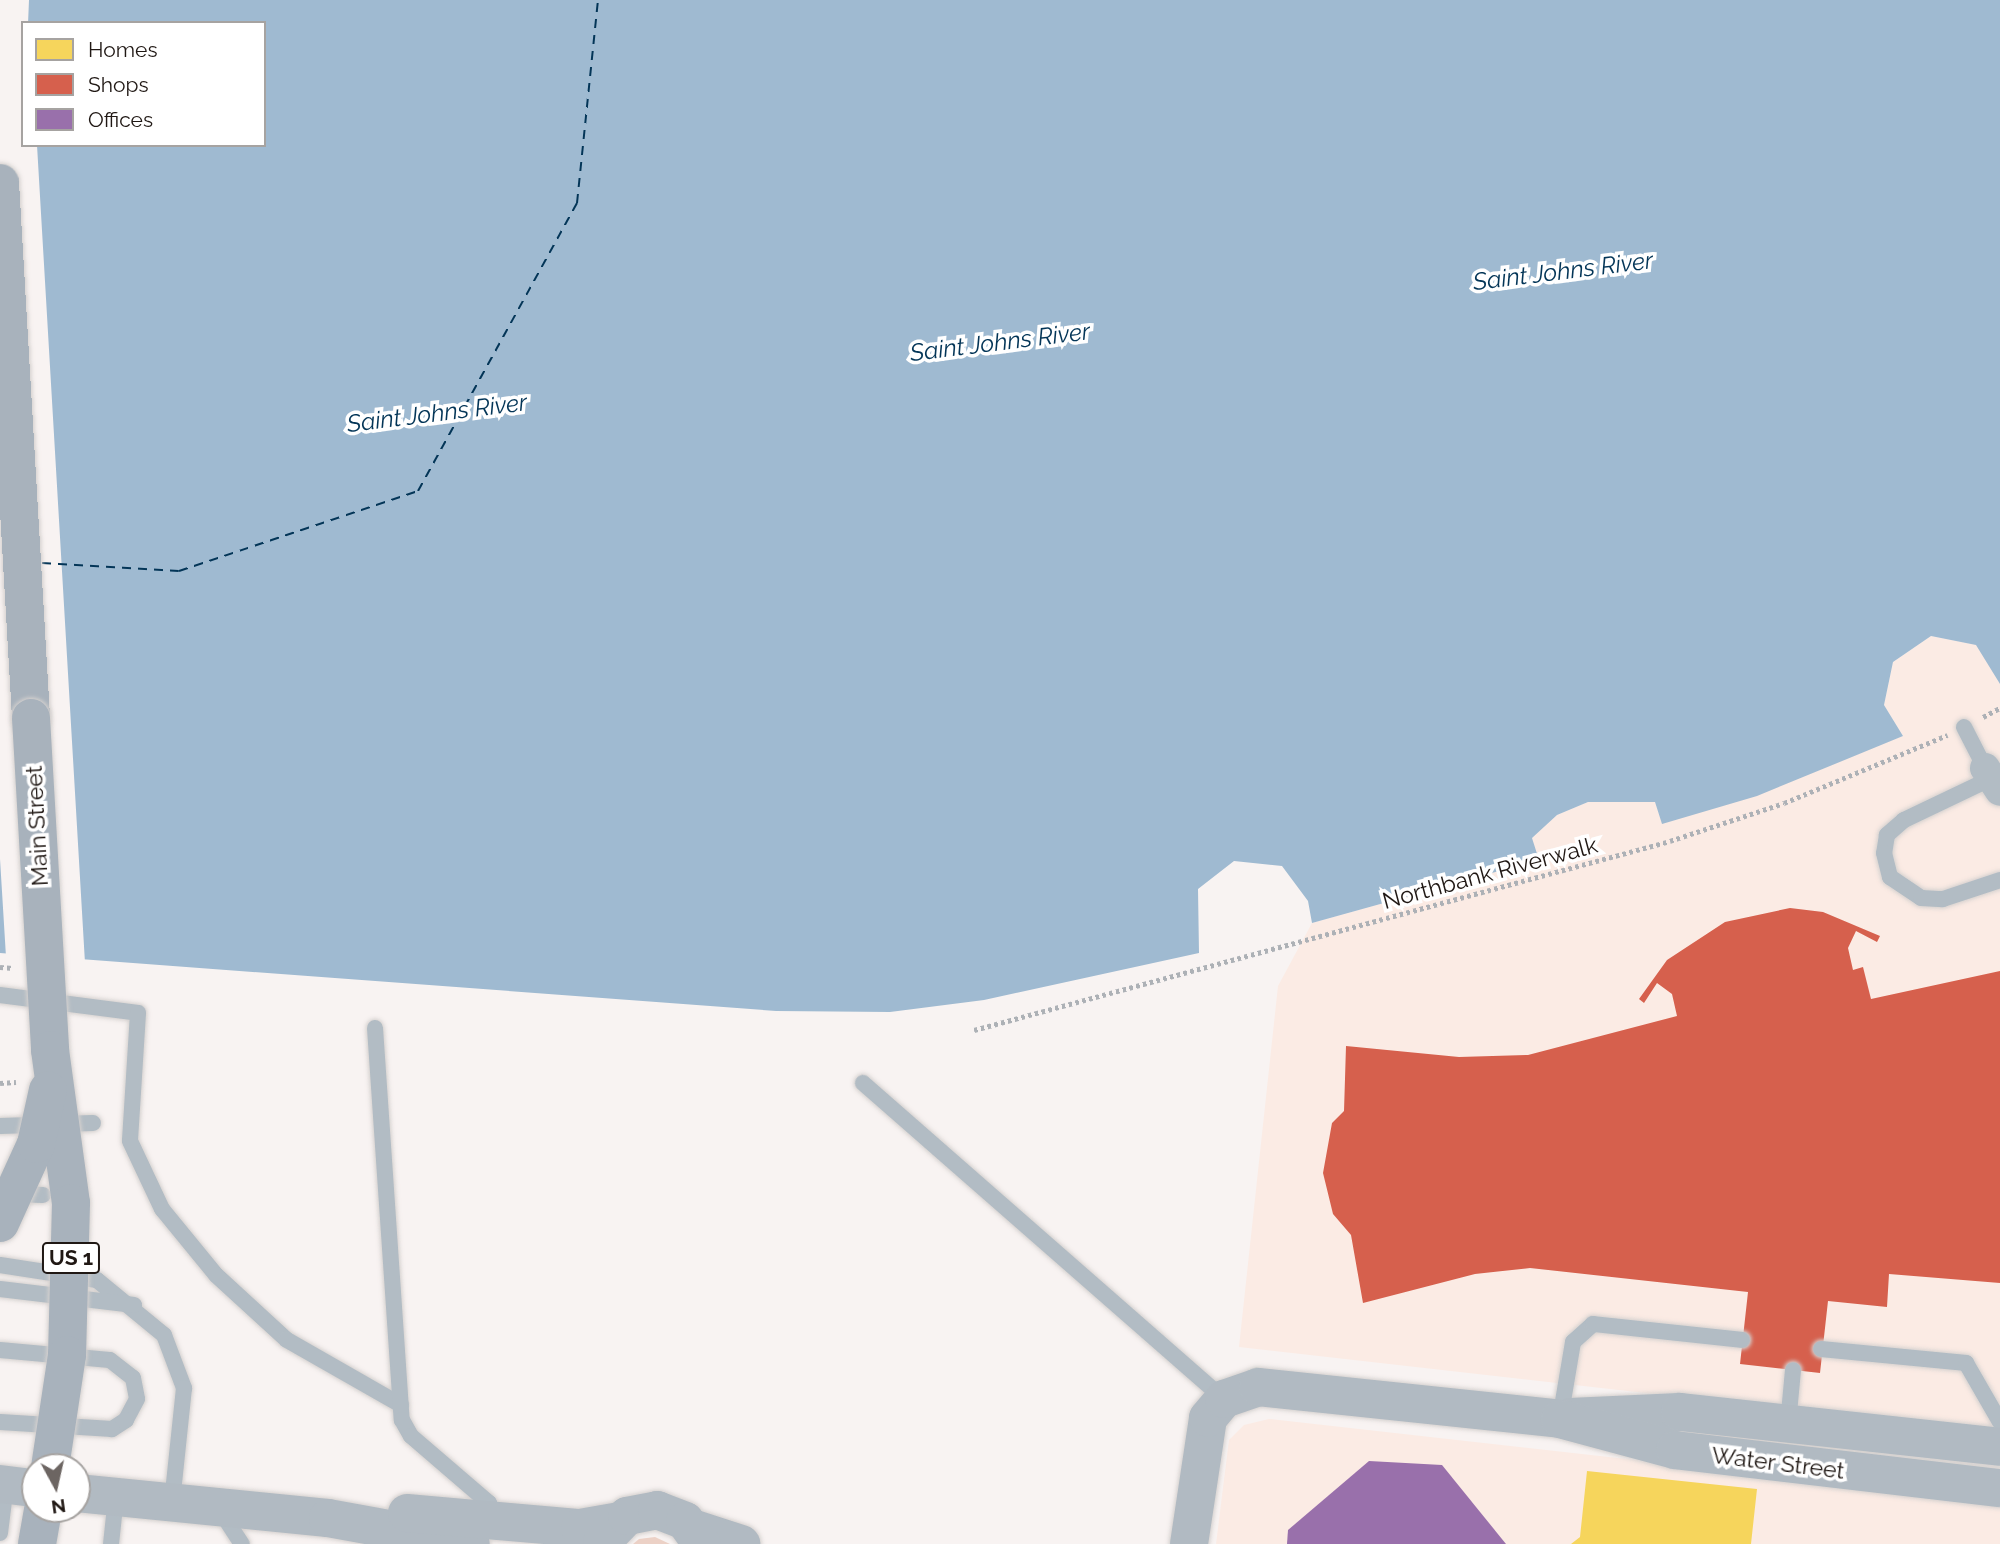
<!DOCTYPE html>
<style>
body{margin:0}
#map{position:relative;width:2000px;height:1544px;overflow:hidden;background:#f8f3f2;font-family:Raleway,sans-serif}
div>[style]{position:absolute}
.built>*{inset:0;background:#fbebe4}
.green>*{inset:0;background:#ecd1c6}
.water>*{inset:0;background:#9fbad1}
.pier>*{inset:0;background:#f8f3f2}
.homes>*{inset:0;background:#f6d55c}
.shops>*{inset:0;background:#d6604d}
.offices>*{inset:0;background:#9970ab}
.ferry>*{height:2px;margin-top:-1px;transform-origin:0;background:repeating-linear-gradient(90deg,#033557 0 9px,transparent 0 16px)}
.path>*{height:4.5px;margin-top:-2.25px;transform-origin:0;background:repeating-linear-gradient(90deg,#adb1b6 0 3.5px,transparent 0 7px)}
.roads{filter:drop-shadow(0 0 2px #d5d1cf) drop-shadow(0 0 2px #d5d1cf)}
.lane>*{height:16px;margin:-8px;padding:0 8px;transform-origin:8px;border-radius:8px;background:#b2bcc4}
.street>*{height:30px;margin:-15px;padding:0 15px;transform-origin:15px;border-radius:15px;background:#b2bcc4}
.secondary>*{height:38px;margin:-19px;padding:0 19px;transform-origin:19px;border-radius:19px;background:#b1bac2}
.primary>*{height:38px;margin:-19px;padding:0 19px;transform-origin:19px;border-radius:19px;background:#a8b2bc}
.bridges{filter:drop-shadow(0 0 2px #d5d1cf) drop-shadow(0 0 2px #d5d1cf)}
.primary-bridge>*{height:38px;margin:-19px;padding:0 19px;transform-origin:19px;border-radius:19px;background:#a8b2bc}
span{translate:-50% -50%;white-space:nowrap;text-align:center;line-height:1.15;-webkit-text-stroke:7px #fff;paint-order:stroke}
.shield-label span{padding:2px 5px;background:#fff;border:2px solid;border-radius:5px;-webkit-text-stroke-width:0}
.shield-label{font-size:21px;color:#201814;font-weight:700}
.street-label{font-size:23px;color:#201814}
.water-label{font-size:24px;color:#033557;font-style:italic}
.legend{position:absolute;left:21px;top:21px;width:245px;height:126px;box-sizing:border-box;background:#fff;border:2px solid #a6a3a1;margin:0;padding:9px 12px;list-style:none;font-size:21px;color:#201814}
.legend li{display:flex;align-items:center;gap:14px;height:35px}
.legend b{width:35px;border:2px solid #a6a3a1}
.north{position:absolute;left:21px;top:1453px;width:70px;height:70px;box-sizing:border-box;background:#fff;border:2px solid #a6a3a1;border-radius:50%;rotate:172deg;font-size:19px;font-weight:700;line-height:28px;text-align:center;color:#201814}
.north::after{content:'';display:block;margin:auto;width:24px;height:32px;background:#6c6562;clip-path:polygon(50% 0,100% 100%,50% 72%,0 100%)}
</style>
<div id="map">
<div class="built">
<i style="clip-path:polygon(1931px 636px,1977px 645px,2000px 684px,2000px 1433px,1239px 1347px,1278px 986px,1312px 923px,1538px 860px,1532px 838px,1557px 815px,1588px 802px,1655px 802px,1662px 823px,1903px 736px,1884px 705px,1893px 662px)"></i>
<i style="clip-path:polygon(1269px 1419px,2000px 1501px,2000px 1544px,1216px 1544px,1229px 1440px,1244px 1425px)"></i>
</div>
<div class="green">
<i style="clip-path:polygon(655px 1537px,670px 1544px,633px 1544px,639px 1539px)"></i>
</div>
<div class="water">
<i style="clip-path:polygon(evenodd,0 0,2000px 0,2000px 684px,1976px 645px,1931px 636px,1893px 662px,1884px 705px,1903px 736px,1757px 796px,1662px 824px,1655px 802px,1588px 802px,1557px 815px,1532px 838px,1539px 860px,1312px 923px,1308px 901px,1282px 866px,1234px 861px,1198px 889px,1199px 953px,984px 1000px,890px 1012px,776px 1011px,0 953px,0 0,23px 23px,264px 23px,264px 145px,23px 145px,23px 23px)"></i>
</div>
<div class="pier">
<i style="clip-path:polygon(0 0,29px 0,23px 145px,37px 145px,85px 963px,6px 957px,0 859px)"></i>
</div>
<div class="homes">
<i style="clip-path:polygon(1587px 1471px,1757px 1489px,1751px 1544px,1571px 1544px,1580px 1537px)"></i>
</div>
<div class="shops">
<i style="clip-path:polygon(1790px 908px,1823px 912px,1880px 936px,1877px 942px,1856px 931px,1848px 948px,1853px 970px,1863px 967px,1871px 999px,2000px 971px,2000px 1283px,1889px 1274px,1887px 1307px,1828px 1301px,1820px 1373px,1740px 1364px,1748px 1292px,1530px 1268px,1475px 1274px,1363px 1303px,1351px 1235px,1333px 1214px,1323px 1173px,1332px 1123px,1344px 1111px,1346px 1046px,1459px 1057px,1528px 1055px,1677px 1016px,1672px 994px,1657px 983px,1644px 1003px,1639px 999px,1667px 960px,1725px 922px)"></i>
</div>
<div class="offices">
<i style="clip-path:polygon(1369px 1461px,1442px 1465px,1506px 1544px,1287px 1544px,1288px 1530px)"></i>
</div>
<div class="ferry">
<i style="left:42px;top:563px;width:137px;rotate:3.3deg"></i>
<i style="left:179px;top:571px;width:252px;rotate:-18.5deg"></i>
<i style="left:418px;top:491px;width:329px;rotate:-61.1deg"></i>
<i style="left:577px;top:203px;width:204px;rotate:-84.1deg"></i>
</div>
<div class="path">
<i style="left:1983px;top:717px;width:19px;rotate:-28deg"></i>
<i style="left:0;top:967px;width:13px;rotate:4deg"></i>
<i style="left:974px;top:1030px;width:721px;rotate:-15.19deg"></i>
<i style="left:1670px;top:841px;width:120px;rotate:-18.4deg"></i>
<i style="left:1784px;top:803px;width:177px;rotate:-22.6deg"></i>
<i style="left:0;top:1083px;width:16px;rotate:-4deg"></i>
</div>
<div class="roads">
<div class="lane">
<i style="left:1964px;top:727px;width:46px;rotate:62.9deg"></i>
<i style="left:1992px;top:778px;width:98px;rotate:154.5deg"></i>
<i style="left:1904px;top:820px;width:23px;rotate:139deg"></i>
<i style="left:1887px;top:835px;width:18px;rotate:99deg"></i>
<i style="left:1884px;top:853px;width:25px;rotate:76deg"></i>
<i style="left:1890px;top:877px;width:37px;rotate:34deg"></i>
<i style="left:1921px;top:898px;width:22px;rotate:3deg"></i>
<i style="left:1943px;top:899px;width:60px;rotate:-18.4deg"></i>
<i style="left:0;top:995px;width:139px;rotate:7.4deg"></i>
<i style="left:138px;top:1013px;width:128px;rotate:93.6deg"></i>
<i style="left:130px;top:1141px;width:75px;rotate:64.8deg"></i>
<i style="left:162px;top:1209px;width:85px;rotate:50.7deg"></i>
<i style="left:216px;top:1275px;width:96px;rotate:42.5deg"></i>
<i style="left:287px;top:1340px;width:131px;rotate:29.7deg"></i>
<i style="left:375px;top:1028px;width:393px;rotate:86.1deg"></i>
<i style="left:402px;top:1420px;width:18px;rotate:61deg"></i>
<i style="left:411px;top:1436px;width:103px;rotate:40.7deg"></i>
<i style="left:489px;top:1503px;width:15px;rotate:70deg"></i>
<i style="left:863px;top:1083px;width:480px;rotate:41.2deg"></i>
<i style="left:0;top:1126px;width:93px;rotate:-1.8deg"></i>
<i style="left:14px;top:1194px;width:29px;rotate:2deg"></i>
<i style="left:0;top:1265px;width:98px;rotate:8.8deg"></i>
<i style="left:97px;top:1280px;width:87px;rotate:39.4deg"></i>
<i style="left:164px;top:1335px;width:57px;rotate:69.3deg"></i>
<i style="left:184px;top:1388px;width:115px;rotate:96deg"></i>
<i style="left:0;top:1289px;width:135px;rotate:6.8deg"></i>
<i style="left:1821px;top:1349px;width:146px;rotate:5.5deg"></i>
<i style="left:1966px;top:1363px;width:68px;rotate:60deg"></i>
<i style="left:0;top:1350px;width:110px;rotate:5.2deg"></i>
<i style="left:110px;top:1360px;width:29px;rotate:38deg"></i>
<i style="left:133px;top:1378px;width:21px;rotate:79deg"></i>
<i style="left:137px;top:1399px;width:24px;rotate:118deg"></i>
<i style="left:126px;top:1420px;width:17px;rotate:147deg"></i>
<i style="left:112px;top:1429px;width:112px;rotate:-176.4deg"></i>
<i style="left:1560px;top:1419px;width:78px;rotate:-80.4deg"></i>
<i style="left:1573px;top:1342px;width:27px;rotate:-42deg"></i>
<i style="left:1593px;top:1324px;width:150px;rotate:6.1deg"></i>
<i style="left:1788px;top:1424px;width:54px;rotate:-84.7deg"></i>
<i style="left:221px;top:1512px;width:38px;rotate:57deg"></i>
<i style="left:0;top:1533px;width:48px;rotate:-82.9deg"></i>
<i style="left:111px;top:1544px;width:47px;rotate:-83.9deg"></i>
</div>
<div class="street">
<i style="left:1985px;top:768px;width:27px;rotate:57deg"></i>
</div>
<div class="secondary">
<i style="left:1570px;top:1417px;width:110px;rotate:-2.6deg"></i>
<i style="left:1680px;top:1412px;width:322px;rotate:6.2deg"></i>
<i style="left:0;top:1484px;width:35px;rotate:7deg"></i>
<i style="left:77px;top:1493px;width:252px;rotate:5.7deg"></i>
<i style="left:328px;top:1518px;width:145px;rotate:10.3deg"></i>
<i style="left:407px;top:1513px;width:174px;rotate:5deg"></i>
<i style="left:580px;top:1528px;width:39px;rotate:-10deg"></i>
<i style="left:692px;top:1528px;width:52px;rotate:18.1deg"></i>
<i style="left:602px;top:1542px;width:36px;rotate:-46deg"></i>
<i style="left:627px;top:1516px;width:31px;rotate:-11deg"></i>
<i style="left:657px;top:1510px;width:30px;rotate:21deg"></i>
<i style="left:685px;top:1521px;width:29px;rotate:54deg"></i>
<i style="left:1189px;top:1544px;width:127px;rotate:-81.4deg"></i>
<i style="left:1208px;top:1418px;width:25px;rotate:-50deg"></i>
<i style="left:1224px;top:1399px;width:36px;rotate:-19deg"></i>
<i style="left:1258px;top:1387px;width:304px;rotate:6deg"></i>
<i style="left:1560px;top:1419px;width:119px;rotate:15.1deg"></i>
<i style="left:1675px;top:1450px;width:327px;rotate:6.7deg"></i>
</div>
<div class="primary">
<i style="left:0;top:183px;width:536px;rotate:86.68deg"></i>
<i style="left:37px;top:1544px;width:36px;rotate:-80deg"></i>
</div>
</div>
<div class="bridges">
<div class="primary-bridge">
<i style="left:31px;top:718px;width:333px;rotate:86.7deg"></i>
<i style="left:50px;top:1050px;width:154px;rotate:82.2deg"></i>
<i style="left:71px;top:1203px;width:152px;rotate:91.5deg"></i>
<i style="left:67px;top:1355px;width:113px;rotate:98.6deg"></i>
<i style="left:0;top:1223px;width:87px;rotate:-65.5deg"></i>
<i style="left:36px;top:1144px;width:55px;rotate:-77.5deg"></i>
</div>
</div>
<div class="shield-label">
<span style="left:71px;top:1258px">US 1</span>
</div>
<div class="street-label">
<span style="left:37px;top:826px;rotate:-93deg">Main Street</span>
<span style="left:1490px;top:873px;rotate:-15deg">Northbank Riverwalk</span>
<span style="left:1778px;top:1463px;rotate:7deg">Water Street</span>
</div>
<div class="water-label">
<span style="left:1563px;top:271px;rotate:-7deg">Saint Johns River</span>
<span style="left:1000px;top:342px;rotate:-7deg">Saint Johns River</span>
<span style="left:437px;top:413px;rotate:-7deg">Saint Johns River</span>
</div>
<ul class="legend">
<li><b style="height:19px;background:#f6d55c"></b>Homes</li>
<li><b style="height:19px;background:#d6604d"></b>Shops</li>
<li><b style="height:19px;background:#9970ab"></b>Offices</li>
</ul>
<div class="north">N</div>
</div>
